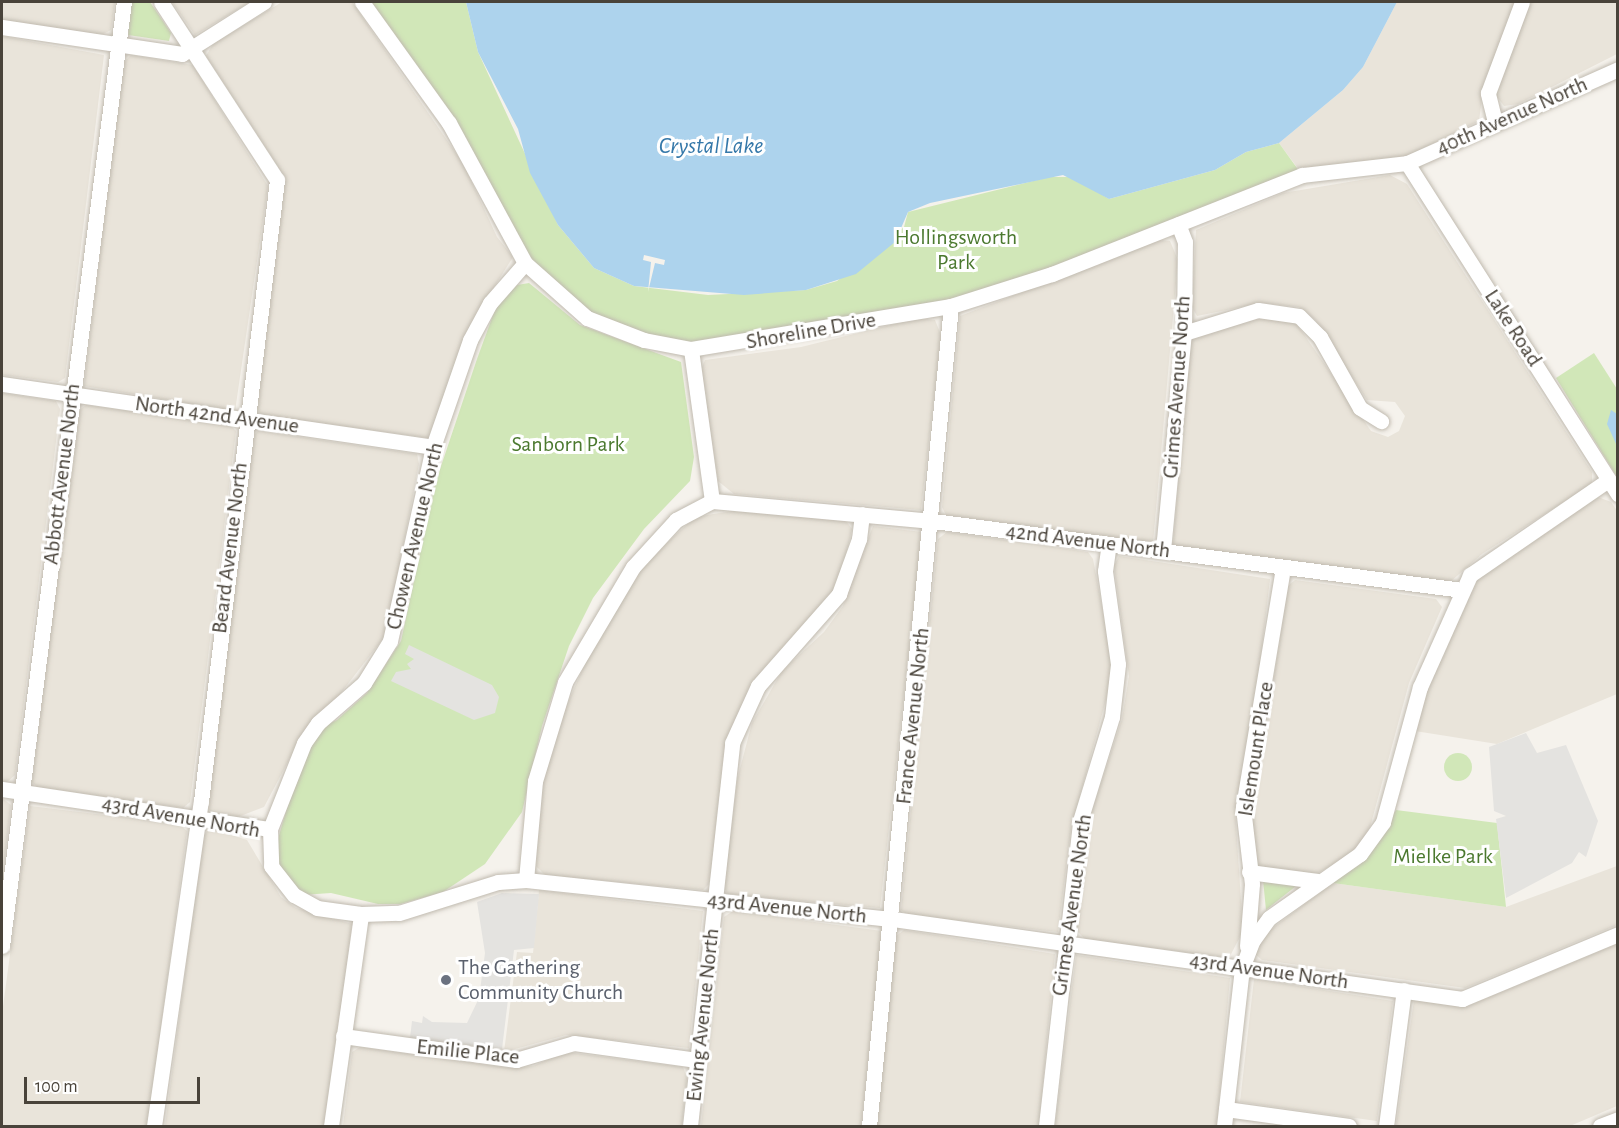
<!DOCTYPE html>
<style>
body{margin:0}
#map{position:relative;width:1619px;height:1128px;overflow:hidden;background:#f5f2ec;font-family:"Alegreya Sans",sans-serif}
div>[style]{position:absolute}
.residential>*{inset:0;background:#e9e4da}
.green>*{inset:0;background:#d1e7b8}
.round{border-radius:50%}
.parking>*{inset:0;background:#e4e3e0}
.water>*{inset:0;background:#add3ed}
.pier>*{inset:0;background:#f5f2ec}
.roads{filter:drop-shadow(0 0 2px #c0baaf) drop-shadow(0 0 2px #c0baaf)}
.minor>*{height:15px;margin:-7.5px;padding:0 7.5px;transform-origin:7.5px;border-radius:7.5px;background:#fff}
.dots>*{width:16px;height:16px;translate:-50% -50%;box-sizing:border-box;border:3px solid #fff;border-radius:50%}
span{translate:-50% -50%;white-space:nowrap;text-align:center;line-height:1.15;-webkit-text-stroke:6px #fff;paint-order:stroke}
.street-label{font-size:22px;color:#49433a}
.park-label{font-size:22px;color:#4b792f}
.worship-label{font-size:22px;color:#5b616d}
.left{translate:0 -50%;text-align:left}
.water-label{font-size:24px;color:#3578a9;font-style:italic}
.frame{position:absolute;inset:0;border:3px solid #49433a;pointer-events:none}
.scale{position:absolute;left:24px;top:1077px;width:176px;height:27px;box-sizing:border-box;border:3px solid #49433a;border-top:0;padding-left:8px;font-size:18px;line-height:21px;white-space:nowrap;color:#49433a;-webkit-text-stroke:4px #fff;paint-order:stroke}
</style>
<div id="map">
<div class="residential">
<i style="clip-path:polygon(2px 2px,115px 2px,111px 30px,101px 35px,2px 20px)"></i>
<i style="clip-path:polygon(172px 2px,250px 2px,195px 35px)"></i>
<i style="clip-path:polygon(282px 2px,352px 2px,464px 165px,497px 237px,513px 257px,476px 316px,428px 438px,262px 415px,256px 408px,284px 176px,206px 56px,213px 44px)"></i>
<i style="clip-path:polygon(1397px 2px,1518px 2px,1484px 82px,1479px 121px,1403px 158px,1299px 170px,1279px 143px,1343px 90px,1363px 67px)"></i>
<i style="clip-path:polygon(1531px 2px,1617px 2px,1617px 54px,1518px 104px,1504px 106px,1495px 94px)"></i>
<i style="clip-path:polygon(2px 36px,104px 55px,65px 378px,58px 382px,2px 375px)"></i>
<i style="clip-path:polygon(131px 55px,193px 65px,268px 186px,235px 411px,84px 386px,123px 63px)"></i>
<i style="clip-path:polygon(1390px 175px,1407px 184px,1592px 472px,1592px 484px,1482px 554px,1449px 583px,1173px 545px,1190px 337px,1264px 314px,1296px 323px,1371px 431px,1388px 437px,1399px 431px,1405px 416px,1395px 402px,1367px 400px,1315px 320px,1299px 307px,1261px 303px,1197px 316px,1192px 307px,1196px 230px,1283px 193px)"></i>
<i style="clip-path:polygon(1159px 240px,1170px 241px,1178px 260px,1153px 543px,946px 515px,942px 507px,960px 316px)"></i>
<i style="clip-path:polygon(919px 318px,935px 320px,941px 335px,921px 510px,734px 494px,718px 481px,701px 369px,705px 360px,801px 347px)"></i>
<i style="clip-path:polygon(2px 393px,56px 401px,60px 409px,15px 775px,7px 782px,2px 781px)"></i>
<i style="clip-path:polygon(86px 405px,230px 425px,236px 431px,190px 802px,183px 808px,37px 787px,32px 782px,78px 411px)"></i>
<i style="clip-path:polygon(258px 431px,417px 454px,419px 464px,386px 635px,290px 758px,264px 807px,238px 817px,212px 813px,207px 807px,253px 436px)"></i>
<i style="clip-path:polygon(1598px 497px,1611px 502px,1618px 512px,1617px 694px,1497px 744px,1415px 731px,1437px 660px,1480px 575px)"></i>
<i style="clip-path:polygon(732px 511px,846px 521px,852px 529px,841px 578px,820px 613px,746px 697px,709px 884px,703px 890px,545px 875px,536px 866px,542px 783px,558px 725px,588px 657px,639px 571px,669px 541px,695px 517px)"></i>
<i style="clip-path:polygon(873px 526px,922px 532px,880px 908px,728px 894px,724px 888px,737px 780px,752px 723px,782px 671px,824px 632px,843px 606px)"></i>
<i style="clip-path:polygon(947px 532px,1088px 552px,1093px 559px,1112px 659px,1110px 685px,1071px 829px,1058px 932px,907px 915px,901px 910px,938px 539px)"></i>
<i style="clip-path:polygon(1119px 556px,1270px 579px,1254px 715px,1235px 809px,1243px 931px,1229px 958px,1085px 939px,1076px 930px,1085px 832px,1122px 719px,1129px 676px,1114px 566px)"></i>
<i style="clip-path:polygon(1295px 580px,1436px 599px,1442px 607px,1409px 683px,1369px 831px,1353px 854px,1318px 873px,1301px 876px,1257px 869px,1250px 832px,1288px 586px)"></i>
<i style="clip-path:polygon(2px 798px,11px 805px,2px 881px)"></i>
<i style="clip-path:polygon(30px 806px,179px 824px,187px 831px,148px 1126px,2px 1126px,2px 1014px)"></i>
<i style="clip-path:polygon(210px 828px,247px 840px,281px 897px,296px 908px,352px 924px,326px 1126px,165px 1126px,203px 836px)"></i>
<i style="clip-path:polygon(1617px 866px,1617px 925px,1465px 988px,1262px 960px,1254px 953px,1270px 930px,1333px 883px,1506px 907px)"></i>
<i style="clip-path:polygon(539px 890px,703px 911px,689px 1048px,566px 1035px,504px 1052px,517px 952px,533px 953px)"></i>
<i style="clip-path:polygon(733px 911px,882px 931px,861px 1126px,701px 1126px,724px 917px)"></i>
<i style="clip-path:polygon(904px 930px,1055px 954px,1039px 1126px,877px 1126px,896px 936px)"></i>
<i style="clip-path:polygon(1617px 944px,1617px 1106px,1570px 1126px,1396px 1126px,1414px 1000px,1468px 1006px)"></i>
<i style="clip-path:polygon(1076px 955px,1230px 978px,1217px 1126px,1055px 1126px)"></i>
<i style="clip-path:polygon(1254px 979px,1393px 1001px,1377px 1121px,1240px 1102px)"></i>
<i style="clip-path:polygon(360px 1047px,510px 1068px,533px 1066px,566px 1052px,683px 1067px,687px 1078px,682px 1126px,343px 1126px,352px 1052px)"></i>
</div>
<div class="green">
<i style="clip-path:polygon(132px 2px,150px 2px,171px 33px,169px 41px,128px 35px)"></i>
<i style="clip-path:polygon(362px 2px,466px 2px,478px 52px,558px 225px,594px 268px,634px 286px,708px 295px,806px 290px,837px 281px,904px 227px,908px 212px,1049px 177px,1073px 177px,1109px 199px,1215px 170px,1246px 152px,1279px 143px,1302px 175px,951px 306px,691px 349px,613px 329px,525px 263px,487px 191px)"></i>
<i style="clip-path:polygon(529px 283px,580px 325px,681px 362px,694px 457px,690px 481px,644px 529px,593px 598px,569px 646px,542px 726px,522px 812px,485px 864px,443px 892px,400px 904px,378px 904px,331px 893px,302px 895px,273px 856px,301px 760px,320px 728px,337px 720px,367px 693px,401px 641px,435px 484px,477px 359px,496px 307px,517px 285px)"></i>
<i style="clip-path:polygon(1594px 353px,1617px 389px,1617px 477px,1556px 378px)"></i>
<i class="round" style="left:1444px;top:753px;width:28px;height:28px"></i>
<i style="clip-path:polygon(1396px 810px,1497px 823px,1506px 907px,1333px 883px,1368px 856px)"></i>
<i style="clip-path:polygon(1263px 880px,1294px 884px,1296px 886px,1266px 910px)"></i>
</div>
<div class="parking">
<i style="clip-path:polygon(409px 645px,492px 685px,499px 697px,495px 713px,474px 720px,391px 681px,396px 672px,411px 669px,407px 664px,414px 659px,405px 654px)"></i>
<i style="clip-path:polygon(1526px 733px,1537px 753px,1566px 745px,1598px 821px,1586px 857px,1579px 852px,1572px 863px,1506px 898px,1496px 819px,1506px 816px,1494px 811px,1489px 747px)"></i>
<i style="clip-path:polygon(502px 893px,539px 894px,534px 948px,514px 950px,502px 1049px,410px 1038px,412px 1021px,422px 1023px,423px 1016px,432px 1022px,467px 1023px,479px 998px,485px 953px,477px 902px)"></i>
</div>
<div class="water">
<i style="clip-path:polygon(466px 2px,1397px 2px,1363px 67px,1343px 90px,1279px 143px,1246px 152px,1215px 170px,1109px 199px,1063px 175px,930px 203px,908px 212px,895px 242px,856px 274px,806px 290px,744px 295px,634px 286px,594px 268px,558px 225px,530px 173px,518px 129px,478px 52px)"></i>
<i style="clip-path:polygon(1611px 410px,1617px 414px,1617px 446px,1607px 424px)"></i>
</div>
<div class="pier">
<i style="clip-path:polygon(644px 255px,665px 260px,664px 265px,655px 263px,648px 292px,651px 262px,643px 260px)"></i>
</div>
<div class="roads">
<div class="minor">
<i style="left:362px;top:2px;width:149px;rotate:54.3deg"></i>
<i style="left:449px;top:123px;width:159px;rotate:61.5deg"></i>
<i style="left:525px;top:263px;width:83px;rotate:41.6deg"></i>
<i style="left:587px;top:318px;width:61px;rotate:21.1deg"></i>
<i style="left:644px;top:340px;width:48px;rotate:10.8deg"></i>
<i style="left:691px;top:349px;width:264px;rotate:-9.4deg"></i>
<i style="left:951px;top:306px;width:106px;rotate:-17.6deg"></i>
<i style="left:1052px;top:274px;width:269px;rotate:-21.6deg"></i>
<i style="left:1302px;top:175px;width:106px;rotate:-6.5deg"></i>
<i style="left:1407px;top:163px;width:231px;rotate:-24deg"></i>
<i style="left:2px;top:27px;width:182px;rotate:8.5deg"></i>
<i style="left:182px;top:54px;width:97px;rotate:-32.4deg"></i>
<i style="left:1495px;top:122px;width:30px;rotate:-104deg"></i>
<i style="left:1488px;top:93px;width:97px;rotate:-69.5deg"></i>
<i style="left:1407px;top:163px;width:393px;rotate:57.5deg"></i>
<i style="left:1184px;top:333px;width:77px;rotate:-17.3deg"></i>
<i style="left:1258px;top:310px;width:41px;rotate:8.3deg"></i>
<i style="left:1299px;top:316px;width:30px;rotate:45deg"></i>
<i style="left:1320px;top:337px;width:81px;rotate:60.6deg"></i>
<i style="left:1360px;top:408px;width:25px;rotate:32deg"></i>
<i style="left:2px;top:384px;width:436px;rotate:8.3deg"></i>
<i style="left:712px;top:501px;width:222px;rotate:5.2deg"></i>
<i style="left:933px;top:521px;width:533px;rotate:7.43deg"></i>
<i style="left:1163px;top:550px;width:218px;rotate:-84.5deg"></i>
<i style="left:1184px;top:333px;width:91px;rotate:-89.4deg"></i>
<i style="left:1185px;top:242px;width:19px;rotate:-111deg"></i>
<i style="left:2px;top:789px;width:271px;rotate:8.5deg"></i>
<i style="left:270px;top:829px;width:37px;rotate:88deg"></i>
<i style="left:271px;top:866px;width:37px;rotate:52deg"></i>
<i style="left:294px;top:895px;width:26px;rotate:29deg"></i>
<i style="left:317px;top:908px;width:44px;rotate:7.8deg"></i>
<i style="left:361px;top:914px;width:38px;rotate:-2deg"></i>
<i style="left:399px;top:913px;width:104px;rotate:-17.4deg"></i>
<i style="left:498px;top:882px;width:28px;rotate:-4deg"></i>
<i style="left:526px;top:880px;width:369px;rotate:6.1deg"></i>
<i style="left:893px;top:919px;width:575px;rotate:8deg"></i>
<i style="left:1462px;top:999px;width:169px;rotate:-22.6deg"></i>
<i style="left:270px;top:829px;width:92px;rotate:-68.4deg"></i>
<i style="left:304px;top:743px;width:24px;rotate:-55deg"></i>
<i style="left:318px;top:723px;width:61px;rotate:-41deg"></i>
<i style="left:364px;top:683px;width:49px;rotate:-58.2deg"></i>
<i style="left:390px;top:641px;width:199px;rotate:-77.5deg"></i>
<i style="left:433px;top:447px;width:113px;rotate:-70.9deg"></i>
<i style="left:470px;top:340px;width:42px;rotate:-61.6deg"></i>
<i style="left:490px;top:303px;width:53px;rotate:-48.8deg"></i>
<i style="left:1249px;top:872px;width:69px;rotate:7.5deg"></i>
<i style="left:526px;top:880px;width:99px;rotate:-84.8deg"></i>
<i style="left:535px;top:781px;width:103px;rotate:-73.1deg"></i>
<i style="left:565px;top:682px;width:134px;rotate:-59.4deg"></i>
<i style="left:633px;top:567px;width:64px;rotate:-47.5deg"></i>
<i style="left:676px;top:520px;width:41px;rotate:-27.8deg"></i>
<i style="left:712px;top:501px;width:153px;rotate:-97.9deg"></i>
<i style="left:2px;top:946px;width:952px;rotate:-82.64deg"></i>
<i style="left:1247px;top:946px;width:62px;rotate:-85.4deg"></i>
<i style="left:1252px;top:884px;width:78px;rotate:-96.7deg"></i>
<i style="left:1243px;top:807px;width:243px;rotate:-80.5deg"></i>
<i style="left:343px;top:1036px;width:175px;rotate:7.9deg"></i>
<i style="left:516px;top:1060px;width:60px;rotate:-16.3deg"></i>
<i style="left:574px;top:1043px;width:124px;rotate:7.9deg"></i>
<i style="left:1226px;top:1109px;width:124px;rotate:7.9deg"></i>
<i style="left:154px;top:1126px;width:328px;rotate:-81.8deg"></i>
<i style="left:201px;top:801px;width:626px;rotate:-83.02deg"></i>
<i style="left:277px;top:180px;width:212px;rotate:-123.1deg"></i>
<i style="left:331px;top:1126px;width:214px;rotate:-81.9deg"></i>
<i style="left:690px;top:1126px;width:385px;rotate:-83.7deg"></i>
<i style="left:732px;top:743px;width:63px;rotate:-65.5deg"></i>
<i style="left:758px;top:686px;width:123px;rotate:-48.6deg"></i>
<i style="left:839px;top:594px;width:59px;rotate:-70deg"></i>
<i style="left:859px;top:539px;width:25px;rotate:-83deg"></i>
<i style="left:869px;top:1126px;width:824px;rotate:-84.29deg"></i>
<i style="left:1046px;top:1126px;width:307px;rotate:-83.6deg"></i>
<i style="left:1080px;top:821px;width:109px;rotate:-72.9deg"></i>
<i style="left:1112px;top:717px;width:53px;rotate:-83.5deg"></i>
<i style="left:1118px;top:664px;width:94px;rotate:-98deg"></i>
<i style="left:1105px;top:571px;width:27px;rotate:-82deg"></i>
<i style="left:1224px;top:1126px;width:159px;rotate:-83.5deg"></i>
<i style="left:1242px;top:968px;width:30px;rotate:-69deg"></i>
<i style="left:1253px;top:940px;width:27px;rotate:-54deg"></i>
<i style="left:1269px;top:918px;width:111px;rotate:-35.1deg"></i>
<i style="left:1360px;top:854px;width:39px;rotate:-54deg"></i>
<i style="left:1383px;top:822px;width:140px;rotate:-74.7deg"></i>
<i style="left:1420px;top:687px;width:123px;rotate:-65.9deg"></i>
<i style="left:1470px;top:575px;width:168px;rotate:-34.5deg"></i>
<i style="left:1386px;top:1126px;width:137px;rotate:-82.5deg"></i>
<i style="left:1600px;top:1126px;width:19px;rotate:-21deg"></i>
</div>
</div>
<div class="dots">
<i style="left:446px;top:980px;background:#6b7280"></i>
</div>
<div class="street-label">
<span style="left:1512px;top:116px;rotate:-24deg">40th Avenue North</span>
<span style="left:1513px;top:328px;rotate:57deg">Lake Road</span>
<span style="left:811px;top:331px;rotate:-10deg">Shoreline Drive</span>
<span style="left:1177px;top:387px;rotate:-86deg">Grimes Avenue North</span>
<span style="left:217px;top:415px;rotate:8deg">North 42nd Avenue</span>
<span style="left:62px;top:474px;rotate:-83deg">Abbott Avenue North</span>
<span style="left:415px;top:536px;rotate:-77deg">Chowen Avenue North</span>
<span style="left:1088px;top:541px;rotate:7deg">42nd Avenue North</span>
<span style="left:230px;top:548px;rotate:-83deg">Beard Avenue North</span>
<span style="left:913px;top:716px;rotate:-84deg">France Avenue North</span>
<span style="left:1256px;top:749px;rotate:-81deg">Islemount Place</span>
<span style="left:181px;top:817px;rotate:10deg">43rd Avenue North</span>
<span style="left:1072px;top:905px;rotate:-82deg">Grimes Avenue North</span>
<span style="left:787px;top:908px;rotate:6deg">43rd Avenue North</span>
<span style="left:1269px;top:971px;rotate:8deg">43rd Avenue North</span>
<span style="left:703px;top:1015px;rotate:-84deg">Ewing Avenue North</span>
<span style="left:468px;top:1052px;rotate:6deg">Emilie Place</span>
</div>
<div class="park-label">
<span style="left:956px;top:250px">Hollingsworth<br>Park</span>
<span style="left:568px;top:445px">Sanborn Park</span>
<span style="left:1443px;top:857px">Mielke Park</span>
</div>
<div class="worship-label">
<span class="left" style="left:458px;top:980px">The Gathering<br>Community Church</span>
</div>
<div class="water-label">
<span style="left:711px;top:147px">Crystal Lake</span>
</div>
<div class="frame"></div>
<div class="scale">100 m</div>
</div>
